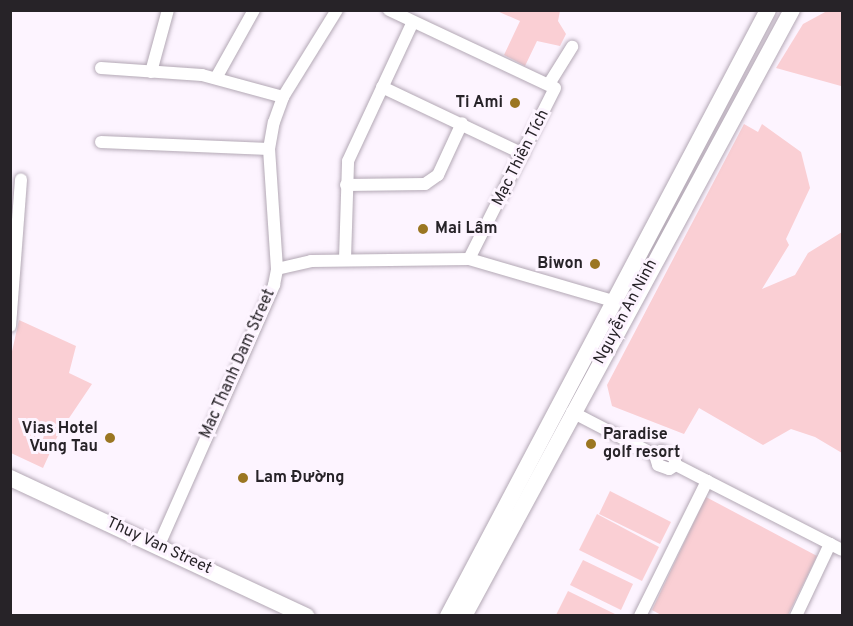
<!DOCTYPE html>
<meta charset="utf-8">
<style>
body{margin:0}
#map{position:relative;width:853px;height:626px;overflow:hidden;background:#fdf4ff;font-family:Overpass,sans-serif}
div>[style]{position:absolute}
.green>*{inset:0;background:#facfd4}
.roads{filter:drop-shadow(0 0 2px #b3a8b5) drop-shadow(0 0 2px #b3a8b5)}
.minor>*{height:12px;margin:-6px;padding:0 6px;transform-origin:6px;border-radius:6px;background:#fff}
.major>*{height:16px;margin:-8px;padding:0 8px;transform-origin:8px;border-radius:8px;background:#fff}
.dots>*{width:16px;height:16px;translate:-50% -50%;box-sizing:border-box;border:3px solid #fdf4ff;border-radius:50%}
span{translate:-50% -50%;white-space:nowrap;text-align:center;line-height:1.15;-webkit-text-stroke:6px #fdf4ff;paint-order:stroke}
.poi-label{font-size:16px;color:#272328;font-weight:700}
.right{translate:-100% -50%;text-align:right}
.left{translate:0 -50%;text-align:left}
.street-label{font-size:16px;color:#272328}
.frame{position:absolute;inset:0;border:12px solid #272328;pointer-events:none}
</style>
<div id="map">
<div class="green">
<i style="clip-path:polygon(497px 11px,560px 11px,558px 21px,566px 34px,560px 46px,537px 41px,525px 66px,504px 55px,520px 21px)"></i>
<i style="clip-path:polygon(827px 11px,842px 11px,841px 86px,776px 68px,803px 24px)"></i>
<i style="clip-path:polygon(744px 124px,758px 132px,762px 124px,801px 152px,810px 188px,786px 239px,789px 245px,762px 289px,795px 275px,808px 253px,842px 232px,842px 453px,815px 437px,791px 429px,763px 445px,699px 408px,684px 434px,612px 406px,607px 385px)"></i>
<i style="clip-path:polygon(19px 320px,76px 346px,69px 373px,92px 384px,59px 433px,43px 468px,11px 453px,11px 356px)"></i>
<i style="clip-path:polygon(610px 491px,671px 522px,660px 544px,599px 514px)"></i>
<i style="clip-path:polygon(706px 497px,817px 556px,788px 615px,663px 616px,652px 610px)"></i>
<i style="clip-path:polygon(597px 514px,659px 547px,642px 581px,579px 550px)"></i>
<i style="clip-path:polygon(583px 560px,633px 584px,621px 610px,570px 585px)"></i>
<i style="clip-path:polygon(568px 591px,617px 615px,556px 615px)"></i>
</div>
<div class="roads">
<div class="minor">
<i style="left:389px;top:10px;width:183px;rotate:25.2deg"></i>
<i style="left:555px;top:88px;width:191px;rotate:116.7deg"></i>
<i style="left:101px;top:68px;width:101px;rotate:4deg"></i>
<i style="left:202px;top:75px;width:84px;rotate:15.2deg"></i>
<i style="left:151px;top:72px;width:64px;rotate:-74.7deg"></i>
<i style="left:216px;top:78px;width:78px;rotate:-60.8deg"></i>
<i style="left:549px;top:84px;width:44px;rotate:-58.1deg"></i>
<i style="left:382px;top:87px;width:156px;rotate:25.4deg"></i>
<i style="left:101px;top:142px;width:168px;rotate:2.4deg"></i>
<i style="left:346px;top:185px;width:79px;rotate:-0.7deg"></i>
<i style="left:425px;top:184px;width:16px;rotate:-35deg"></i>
<i style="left:438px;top:175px;width:57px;rotate:-65.2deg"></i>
<i style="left:345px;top:259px;width:98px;rotate:-88.2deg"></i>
<i style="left:348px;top:161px;width:151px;rotate:-65deg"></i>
<i style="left:277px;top:269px;width:35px;rotate:-13deg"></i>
<i style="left:311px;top:261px;width:158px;rotate:-0.7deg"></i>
<i style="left:469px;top:259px;width:150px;rotate:16.3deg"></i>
<i style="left:10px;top:326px;width:147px;rotate:-85.7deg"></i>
<i style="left:572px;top:412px;width:93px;rotate:27.4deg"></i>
<i style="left:655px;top:455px;width:10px;rotate:73deg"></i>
<i style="left:658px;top:465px;width:12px;rotate:20deg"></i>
<i style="left:669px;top:469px;width:8px;rotate:-30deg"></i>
<i style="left:676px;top:465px;width:186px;rotate:27.1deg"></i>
<i style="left:655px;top:455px;width:7px;rotate:-34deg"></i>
<i style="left:661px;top:451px;width:14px;rotate:25deg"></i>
<i style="left:674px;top:457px;width:8px;rotate:76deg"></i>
<i style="left:158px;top:547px;width:287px;rotate:-66.1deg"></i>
<i style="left:274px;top:285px;width:16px;rotate:-79deg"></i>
<i style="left:277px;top:269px;width:120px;rotate:-93.8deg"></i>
<i style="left:269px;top:149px;width:27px;rotate:-80deg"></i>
<i style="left:274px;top:122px;width:27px;rotate:-70deg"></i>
<i style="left:283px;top:97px;width:102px;rotate:-58.2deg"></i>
<i style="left:640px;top:616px;width:151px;rotate:-63.6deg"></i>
<i style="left:796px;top:616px;width:80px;rotate:-64.7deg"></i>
</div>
<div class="major">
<i style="left:10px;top:478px;width:327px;rotate:25deg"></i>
<i style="left:448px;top:616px;width:685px;rotate:-62.16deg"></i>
<i style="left:464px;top:616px;width:689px;rotate:-61.58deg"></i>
</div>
</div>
<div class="dots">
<i style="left:515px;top:103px;background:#9b7622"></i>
<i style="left:423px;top:229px;background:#9b7622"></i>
<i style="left:595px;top:264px;background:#9b7622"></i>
<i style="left:110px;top:438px;background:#9b7622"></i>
<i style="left:591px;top:444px;background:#9b7622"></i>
<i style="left:243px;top:478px;background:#9b7622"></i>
</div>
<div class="poi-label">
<span class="right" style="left:503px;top:103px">Ti Ami</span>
<span class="left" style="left:435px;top:229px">Mai Lâm</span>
<span class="right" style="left:583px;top:264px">Biwon</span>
<span class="right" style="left:98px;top:438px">Vias Hotel<br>Vung Tau</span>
<span class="left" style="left:603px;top:444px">Paradise<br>golf resort</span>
<span class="left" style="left:255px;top:478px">Lam Đường</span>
</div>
<div class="street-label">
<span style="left:521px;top:158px;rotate:-63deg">Mạc Thiên Tích</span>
<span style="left:626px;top:312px;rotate:-62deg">Nguyễn An Ninh</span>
<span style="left:238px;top:364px;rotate:-66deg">Mac Thanh Dam Street</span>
<span style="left:159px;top:546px;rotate:25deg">Thuy Van Street</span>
</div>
<div class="frame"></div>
</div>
